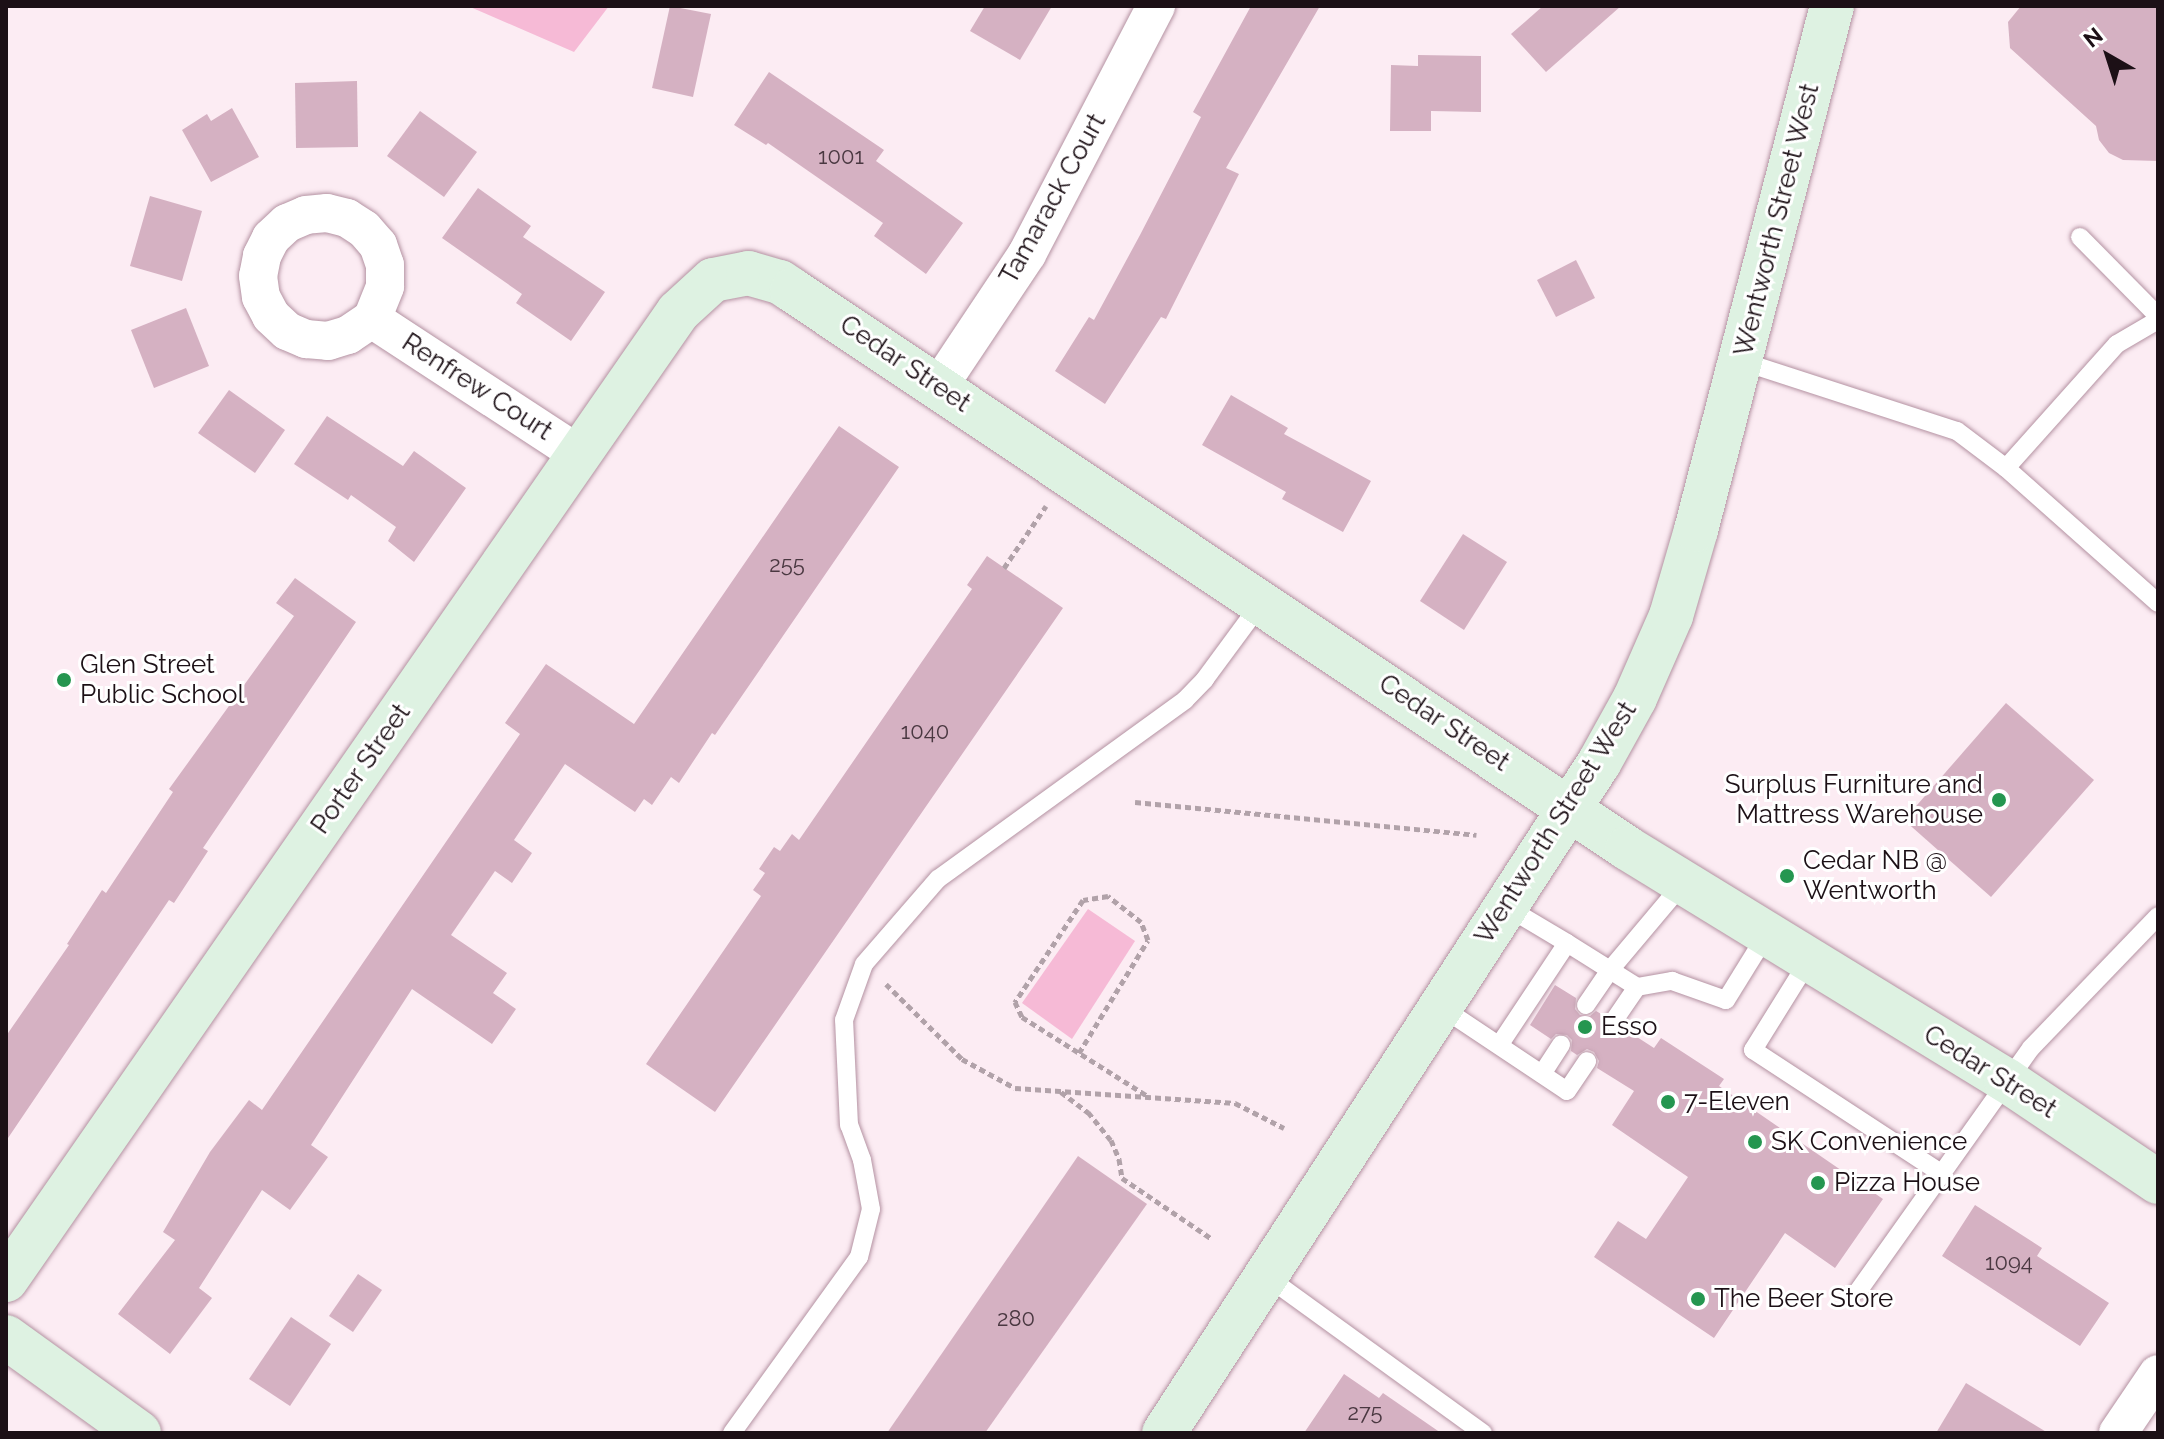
<!DOCTYPE html>
<style>
body{margin:0}
#map{position:relative;width:2164px;height:1439px;overflow:hidden;background:#fcecf3;font-family:Raleway,sans-serif}
div>[style]{position:absolute}
.green>*{inset:0;background:#f6bad6}
.building>*{inset:0;background:#d5b1c2}
.path>*{height:5px;margin-top:-2.5px;transform-origin:0;background:repeating-linear-gradient(90deg,#b1a2a9 0 6px,transparent 0 10px)}
.roads{filter:drop-shadow(0 0 2px #b492a2) drop-shadow(0 0 2px #b492a2)}
.lane>*{height:18px;margin:-9px;padding:0 9px;transform-origin:9px;border-radius:9px;background:#fff}
.street>*{height:38px;margin:-19px;padding:0 19px;transform-origin:19px;border-radius:19px;background:#fff}
.secondary>*{height:44px;margin:-22px;padding:0 22px;transform-origin:22px;border-radius:22px;background:#def2e2}
.dots>*{width:22px;height:22px;translate:-50% -50%;box-sizing:border-box;border:4px solid #fff;border-radius:50%}
span{translate:-50% -50%;white-space:nowrap;text-align:center;line-height:1.15;-webkit-text-stroke:6px #fff;paint-order:stroke}
.number-label{font-size:22px;color:#4a3841}
.number-label span{-webkit-text-stroke-width:0}
.street-label{font-size:26px;color:#1c1016}
.poi-label{font-size:26px;color:#1c1016}
.left{translate:0 -50%;text-align:left}
.right{translate:-100% -50%;text-align:right}
.frame{position:absolute;inset:0;border:8px solid #1c1016;pointer-events:none}
.north{position:absolute;left:2068px;top:16px;width:80px;height:80px;-webkit-text-stroke:6px #fff;paint-order:stroke;rotate:321deg;font-size:22px;font-weight:700;line-height:32px;text-align:center;color:#1c1016}
.north::after{content:'';display:block;margin:auto;width:28px;height:36px;background:#1c1016;clip-path:polygon(50% 0,100% 100%,50% 72%,0 100%)}
</style>
<div id="map">
<div class="green">
<i style="clip-path:polygon(468px 6px,609px 6px,574px 52px)"></i>
<i style="clip-path:polygon(1088px 909px,1135px 941px,1072px 1039px,1022px 1003px)"></i>
</div>
<div class="building">
<i style="clip-path:polygon(670px 6px,711px 14px,693px 97px,652px 88px)"></i>
<i style="clip-path:polygon(985px 6px,1052px 6px,1020px 60px,970px 31px)"></i>
<i style="clip-path:polygon(1251px 6px,1320px 6px,1226px 168px,1239px 174px,1166px 319px,1161px 317px,1105px 404px,1055px 371px,1089px 317px,1094px 320px,1140px 235px,1201px 117px,1193px 112px)"></i>
<i style="clip-path:polygon(1543px 6px,1621px 6px,1546px 72px,1511px 34px)"></i>
<i style="clip-path:polygon(2021px 6px,2158px 6px,2158px 161px,2123px 160px,2109px 153px,2099px 140px,2096px 126px,2010px 48px,2008px 22px)"></i>
<i style="clip-path:polygon(1418px 55px,1481px 56px,1481px 112px,1431px 111px,1431px 131px,1390px 131px,1391px 65px,1418px 66px)"></i>
<i style="clip-path:polygon(769px 72px,884px 150px,876px 161px,963px 223px,926px 274px,874px 236px,883px 223px,768px 143px,766px 145px,734px 125px)"></i>
<i style="clip-path:polygon(357px 81px,358px 147px,296px 148px,295px 83px)"></i>
<i style="clip-path:polygon(232px 108px,259px 157px,211px 182px,182px 130px,207px 114px,211px 121px)"></i>
<i style="clip-path:polygon(420px 111px,477px 152px,444px 197px,387px 156px)"></i>
<i style="clip-path:polygon(478px 188px,531px 226px,523px 237px,605px 292px,571px 341px,516px 303px,522px 294px,442px 238px)"></i>
<i style="clip-path:polygon(150px 196px,202px 211px,182px 281px,130px 266px)"></i>
<i style="clip-path:polygon(1576px 260px,1595px 298px,1556px 317px,1537px 280px)"></i>
<i style="clip-path:polygon(186px 308px,209px 366px,154px 388px,131px 330px)"></i>
<i style="clip-path:polygon(229px 390px,285px 430px,255px 473px,198px 433px)"></i>
<i style="clip-path:polygon(1231px 395px,1288px 428px,1284px 434px,1371px 481px,1343px 532px,1282px 499px,1286px 492px,1202px 445px)"></i>
<i style="clip-path:polygon(327px 416px,403px 466px,414px 451px,466px 488px,414px 562px,388px 541px,396px 527px,351px 495px,348px 500px,294px 464px)"></i>
<i style="clip-path:polygon(839px 426px,899px 467px,715px 735px,712px 733px,679px 783px,671px 777px,652px 805px,644px 799px,635px 812px,565px 764px,514px 840px,532px 853px,512px 883px,495px 871px,451px 935px,507px 973px,493px 993px,516px 1009px,492px 1044px,412px 989px,311px 1145px,328px 1157px,290px 1210px,262px 1190px,199px 1288px,212px 1298px,170px 1354px,118px 1314px,175px 1240px,163px 1232px,210px 1152px,249px 1100px,262px 1110px,520px 734px,505px 723px,546px 664px,634px 724px)"></i>
<i style="clip-path:polygon(1463px 534px,1507px 562px,1464px 630px,1420px 601px)"></i>
<i style="clip-path:polygon(987px 556px,1063px 608px,715px 1112px,646px 1064px,761px 896px,753px 890px,765px 873px,759px 869px,774px 847px,780px 851px,792px 834px,799px 840px,972px 589px,967px 585px)"></i>
<i style="clip-path:polygon(295px 578px,356px 622px,203px 848px,208px 851px,174px 903px,169px 900px,6px 1141px,6px 1036px,69px 945px,67px 944px,102px 890px,106px 893px,173px 792px,169px 789px,294px 616px,276px 603px)"></i>
<i style="clip-path:polygon(2006px 703px,2094px 780px,1991px 897px,1904px 820px)"></i>
<i style="clip-path:polygon(1555px 985px,1576px 998px,1575px 1009px,1580px 1015px,1590px 1016px,1596px 1011px,1603px 1015px,1602px 1026px,1607px 1032px,1617px 1033px,1623px 1028px,1654px 1048px,1661px 1038px,1724px 1079px,1719px 1086px,1883px 1199px,1835px 1268px,1785px 1233px,1714px 1338px,1594px 1257px,1618px 1221px,1646px 1239px,1688px 1177px,1612px 1125px,1634px 1091px,1597px 1068px,1599px 1061px,1594px 1052px,1587px 1049px,1577px 1055px,1571px 1051px,1572px 1040px,1567px 1035px,1556px 1034px,1551px 1039px,1530px 1025px)"></i>
<i style="clip-path:polygon(1078px 1156px,1147px 1204px,985px 1433px,887px 1433px)"></i>
<i style="clip-path:polygon(1975px 1205px,2042px 1248px,2037px 1256px,2109px 1303px,2080px 1346px,1942px 1256px)"></i>
<i style="clip-path:polygon(358px 1274px,382px 1290px,353px 1332px,329px 1316px)"></i>
<i style="clip-path:polygon(291px 1317px,331px 1344px,290px 1406px,249px 1379px)"></i>
<i style="clip-path:polygon(1344px 1374px,1379px 1398px,1383px 1393px,1441px 1433px,1304px 1433px)"></i>
<i style="clip-path:polygon(1966px 1383px,2048px 1433px,1936px 1433px)"></i>
</div>
<div class="path">
<i style="left:1004px;top:568px;width:75px;rotate:-55.9deg"></i>
<i style="left:1135px;top:802px;width:343px;rotate:5.5deg"></i>
<i style="left:886px;top:984px;width:107px;rotate:44.6deg"></i>
<i style="left:962px;top:1059px;width:60px;rotate:28.7deg"></i>
<i style="left:1015px;top:1088px;width:221px;rotate:3.9deg"></i>
<i style="left:1235px;top:1103px;width:55px;rotate:27deg"></i>
<i style="left:1079px;top:1053px;width:132px;rotate:-58.6deg"></i>
<i style="left:1148px;top:940px;width:19px;rotate:-111deg"></i>
<i style="left:1141px;top:922px;width:42px;rotate:-141.8deg"></i>
<i style="left:1108px;top:896px;width:25px;rotate:171deg"></i>
<i style="left:1083px;top:900px;width:123px;rotate:123.7deg"></i>
<i style="left:1015px;top:1002px;width:17px;rotate:65deg"></i>
<i style="left:1022px;top:1017px;width:150px;rotate:32.2deg"></i>
<i style="left:1061px;top:1092px;width:34px;rotate:37deg"></i>
<i style="left:1088px;top:1112px;width:36px;rotate:51deg"></i>
<i style="left:1111px;top:1140px;width:21px;rotate:67deg"></i>
<i style="left:1119px;top:1159px;width:19px;rotate:81deg"></i>
<i style="left:1122px;top:1178px;width:109px;rotate:34.1deg"></i>
</div>
<div class="roads">
<div class="lane">
<i style="left:2080px;top:237px;width:111px;rotate:45.4deg"></i>
<i style="left:1741px;top:361px;width:227px;rotate:18deg"></i>
<i style="left:1957px;top:431px;width:61px;rotate:37.1deg"></i>
<i style="left:2006px;top:468px;width:166px;rotate:-48.2deg"></i>
<i style="left:2117px;top:344px;width:48px;rotate:-30.3deg"></i>
<i style="left:2006px;top:468px;width:203px;rotate:41.6deg"></i>
<i style="left:1567px;top:943px;width:83px;rotate:32.2deg"></i>
<i style="left:1809px;top:960px;width:106px;rotate:121.9deg"></i>
<i style="left:1753px;top:1050px;width:225px;rotate:33.2deg"></i>
<i style="left:1586px;top:1005px;width:42px;rotate:-55.6deg"></i>
<i style="left:1610px;top:970px;width:115px;rotate:-49.9deg"></i>
<i style="left:1441px;top:1007px;width:151px;rotate:33.7deg"></i>
<i style="left:1567px;top:1091px;width:36px;rotate:-56deg"></i>
<i style="left:1613px;top:1022px;width:42px;rotate:-55.6deg"></i>
<i style="left:1637px;top:987px;width:36px;rotate:-10deg"></i>
<i style="left:1672px;top:981px;width:57px;rotate:19.4deg"></i>
<i style="left:1726px;top:1000px;width:78px;rotate:-58.2deg"></i>
<i style="left:1500px;top:1044px;width:121px;rotate:-56.4deg"></i>
<i style="left:1567px;top:943px;width:72px;rotate:-149.2deg"></i>
<i style="left:1542px;top:1074px;width:35px;rotate:-57deg"></i>
<i style="left:1266px;top:1276px;width:268px;rotate:35.9deg"></i>
<i style="left:1859px;top:1290px;width:297px;rotate:-54.6deg"></i>
<i style="left:2031px;top:1048px;width:183px;rotate:-46.1deg"></i>
<i style="left:732px;top:1433px;width:217px;rotate:-54.2deg"></i>
<i style="left:859px;top:1257px;width:49px;rotate:-76deg"></i>
<i style="left:871px;top:1209px;width:50px;rotate:-100.4deg"></i>
<i style="left:862px;top:1160px;width:37px;rotate:-110deg"></i>
<i style="left:849px;top:1125px;width:105px;rotate:-92.7deg"></i>
<i style="left:844px;top:1020px;width:59px;rotate:-70.3deg"></i>
<i style="left:864px;top:964px;width:113px;rotate:-49deg"></i>
<i style="left:938px;top:879px;width:305px;rotate:-35.9deg"></i>
<i style="left:1185px;top:700px;width:29px;rotate:-46deg"></i>
<i style="left:1205px;top:679px;width:94px;rotate:-53.6deg"></i>
</div>
<div class="street">
<i style="left:372px;top:319px;width:35px;rotate:-68deg"></i>
<i style="left:385px;top:286px;width:21px;rotate:-90deg"></i>
<i style="left:385px;top:265px;width:21px;rotate:-109deg"></i>
<i style="left:378px;top:245px;width:21px;rotate:-131deg"></i>
<i style="left:364px;top:229px;width:20px;rotate:-147deg"></i>
<i style="left:347px;top:218px;width:21px;rotate:-166deg"></i>
<i style="left:327px;top:213px;width:21px;rotate:175deg"></i>
<i style="left:306px;top:215px;width:21px;rotate:157deg"></i>
<i style="left:287px;top:223px;width:22px;rotate:137deg"></i>
<i style="left:271px;top:238px;width:20px;rotate:117deg"></i>
<i style="left:262px;top:256px;width:20px;rotate:101deg"></i>
<i style="left:258px;top:276px;width:21px;rotate:82deg"></i>
<i style="left:261px;top:297px;width:21px;rotate:62deg"></i>
<i style="left:271px;top:316px;width:22px;rotate:43deg"></i>
<i style="left:287px;top:331px;width:21px;rotate:23deg"></i>
<i style="left:306px;top:339px;width:22px;rotate:5deg"></i>
<i style="left:328px;top:341px;width:21px;rotate:-17deg"></i>
<i style="left:348px;top:335px;width:29px;rotate:-34deg"></i>
<i style="left:372px;top:319px;width:250px;rotate:33.2deg"></i>
<i style="left:939px;top:386px;width:159px;rotate:-56.3deg"></i>
<i style="left:1027px;top:254px;width:280px;rotate:-62.5deg"></i>
<i style="left:2118px;top:1433px;width:71px;rotate:-55.9deg"></i>
</div>
<div class="secondary">
<i style="left:6px;top:1280px;width:1178px;rotate:-55.23deg"></i>
<i style="left:678px;top:312px;width:47px;rotate:-42.4deg"></i>
<i style="left:713px;top:280px;width:36px;rotate:-11deg"></i>
<i style="left:748px;top:273px;width:33px;rotate:16deg"></i>
<i style="left:780px;top:282px;width:14px;rotate:34deg"></i>
<i style="left:792px;top:290px;width:1004px;rotate:33.75deg"></i>
<i style="left:1627px;top:848px;width:444px;rotate:31.5deg"></i>
<i style="left:2006px;top:1080px;width:183px;rotate:33.9deg"></i>
<i style="left:6px;top:1337px;width:164px;rotate:35.8deg"></i>
<i style="left:1164px;top:1433px;width:799px;rotate:-57.01deg"></i>
<i style="left:1599px;top:763px;width:74px;rotate:-61deg"></i>
<i style="left:1635px;top:698px;width:90px;rotate:-66.3deg"></i>
<i style="left:1671px;top:616px;width:90px;rotate:-73.8deg"></i>
<i style="left:1696px;top:530px;width:541px;rotate:-75.45deg"></i>
</div>
</div>
<div class="dots">
<i style="left:64px;top:680px;background:#259650"></i>
<i style="left:1999px;top:800px;background:#259650"></i>
<i style="left:1787px;top:876px;background:#259650"></i>
<i style="left:1585px;top:1027px;background:#259650"></i>
<i style="left:1668px;top:1102px;background:#259650"></i>
<i style="left:1755px;top:1142px;background:#259650"></i>
<i style="left:1818px;top:1183px;background:#259650"></i>
<i style="left:1698px;top:1299px;background:#259650"></i>
</div>
<div class="number-label">
<span style="left:841px;top:157px">1001</span>
<span style="left:787px;top:565px">255</span>
<span style="left:925px;top:732px">1040</span>
<span style="left:2009px;top:1263px">1094</span>
<span style="left:1016px;top:1319px">280</span>
<span style="left:1365px;top:1413px">275</span>
</div>
<div class="street-label">
<span style="left:1053px;top:199px;rotate:-61deg">Tamarack Court</span>
<span style="left:1777px;top:220px;rotate:-76deg">Wentworth Street West</span>
<span style="left:905px;top:364px;rotate:34deg">Cedar Street</span>
<span style="left:477px;top:387px;rotate:33deg">Renfrew Court</span>
<span style="left:1444px;top:723px;rotate:34deg">Cedar Street</span>
<span style="left:361px;top:769px;rotate:-55deg">Porter Street</span>
<span style="left:1556px;top:823px;rotate:-58deg">Wentworth Street West</span>
<span style="left:1990px;top:1072px;rotate:32deg">Cedar Street</span>
</div>
<div class="poi-label">
<span class="left" style="left:80px;top:680px">Glen Street<br>Public School</span>
<span class="right" style="left:1983px;top:800px">Surplus Furniture and<br>Mattress Warehouse</span>
<span class="left" style="left:1803px;top:876px">Cedar NB @<br>Wentworth</span>
<span class="left" style="left:1601px;top:1027px">Esso</span>
<span class="left" style="left:1684px;top:1102px">7-Eleven</span>
<span class="left" style="left:1771px;top:1142px">SK Convenience</span>
<span class="left" style="left:1834px;top:1183px">Pizza House</span>
<span class="left" style="left:1714px;top:1299px">The Beer Store</span>
</div>
<div class="frame"></div>
<div class="north">N</div>
</div>
